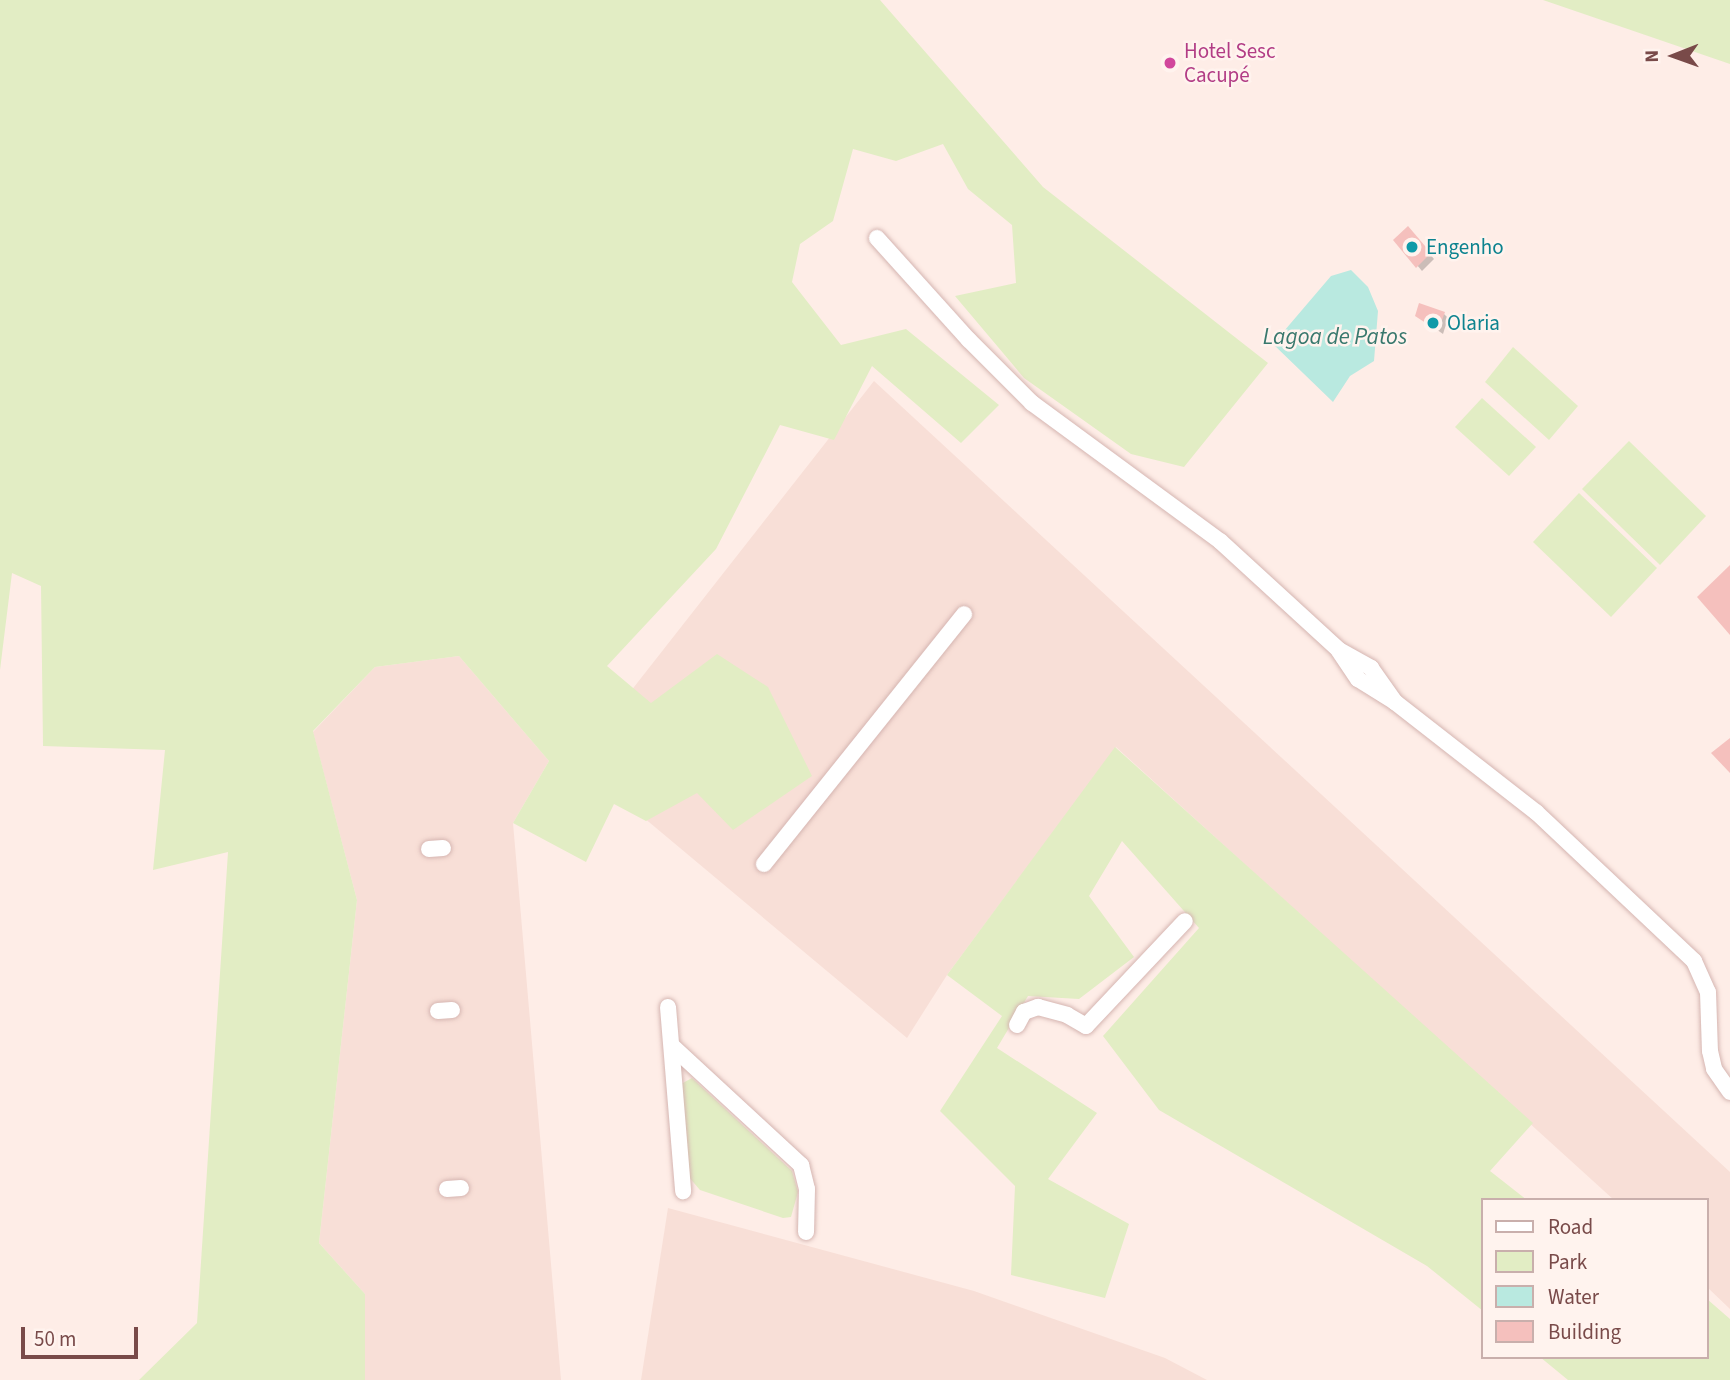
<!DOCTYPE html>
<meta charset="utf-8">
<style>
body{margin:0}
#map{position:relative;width:1730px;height:1380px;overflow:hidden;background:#feede7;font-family:"Source Sans 3",sans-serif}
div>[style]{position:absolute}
.residential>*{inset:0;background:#f8dfd7}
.green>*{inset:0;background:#e2edc4}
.water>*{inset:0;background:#b9e9e0}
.shadow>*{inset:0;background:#0003}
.building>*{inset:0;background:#f5c0bd}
.roads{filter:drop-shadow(0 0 2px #d5b5b1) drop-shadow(0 0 2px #d5b5b1)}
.minor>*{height:16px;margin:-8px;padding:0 8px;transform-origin:8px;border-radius:8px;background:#fff}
.dots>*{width:19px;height:19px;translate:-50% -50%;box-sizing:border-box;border:4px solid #fff3ee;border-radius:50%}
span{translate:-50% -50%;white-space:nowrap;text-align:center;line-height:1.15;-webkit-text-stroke:5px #fff3ee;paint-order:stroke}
.hotel-label{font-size:21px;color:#b23c85}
.left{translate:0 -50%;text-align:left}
.culture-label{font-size:21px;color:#0d838f}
.water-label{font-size:23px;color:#38786d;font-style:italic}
.legend{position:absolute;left:1481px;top:1198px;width:228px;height:161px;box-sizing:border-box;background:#fff3ee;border:2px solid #c9afac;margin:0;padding:9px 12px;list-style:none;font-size:21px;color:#794a49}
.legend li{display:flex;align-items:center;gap:14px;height:35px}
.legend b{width:35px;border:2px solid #c9afac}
.north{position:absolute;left:1639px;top:21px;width:70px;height:70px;-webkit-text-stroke:5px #fff3ee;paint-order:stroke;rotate:269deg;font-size:19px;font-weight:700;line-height:28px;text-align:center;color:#794a49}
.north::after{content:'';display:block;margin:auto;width:24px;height:32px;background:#794a49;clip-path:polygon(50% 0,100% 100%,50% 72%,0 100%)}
.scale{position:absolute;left:21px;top:1327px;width:117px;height:32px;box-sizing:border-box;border:4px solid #794a49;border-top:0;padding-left:9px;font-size:21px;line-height:24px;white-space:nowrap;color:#794a49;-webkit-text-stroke:5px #fff3ee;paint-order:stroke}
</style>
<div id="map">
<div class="residential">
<i style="clip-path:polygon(874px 381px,1730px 1172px,1730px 1309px,1707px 1287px,1707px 1200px,1614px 1200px,1116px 747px,947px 975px,907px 1038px,576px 761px)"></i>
<i style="clip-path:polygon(459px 656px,549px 761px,513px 823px,561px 1380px,365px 1380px,365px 1294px,319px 1243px,357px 900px,313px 732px,375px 667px)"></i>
<i style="clip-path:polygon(668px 1208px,974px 1291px,1165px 1358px,1207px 1380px,641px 1380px)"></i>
</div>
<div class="green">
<i style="clip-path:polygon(0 0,880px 0,1043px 187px,1268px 363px,1184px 467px,1131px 454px,1024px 378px,955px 296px,1016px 283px,1012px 225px,968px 189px,943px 144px,896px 161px,853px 149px,833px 221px,800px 244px,792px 282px,841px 345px,906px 329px,999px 405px,961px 443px,872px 366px,834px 440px,780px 425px,716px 549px,607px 666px,651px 703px,717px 654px,768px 687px,812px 776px,733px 830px,697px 793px,646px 821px,614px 804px,586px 862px,513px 823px,549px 761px,459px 656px,375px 667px,313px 731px,357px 900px,319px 1243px,365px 1294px,365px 1380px,139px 1380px,197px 1323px,228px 852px,153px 870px,165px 750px,43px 746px,41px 586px,12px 573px,0 670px)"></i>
<i style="clip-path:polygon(1543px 0,1730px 0,1730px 64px)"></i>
<i style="clip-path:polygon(1513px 347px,1578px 406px,1549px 440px,1485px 382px)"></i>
<i style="clip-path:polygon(1482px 398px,1536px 447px,1509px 476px,1455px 427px)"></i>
<i style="clip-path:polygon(1629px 441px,1706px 516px,1660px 565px,1582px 489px)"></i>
<i style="clip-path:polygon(1579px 493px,1657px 568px,1611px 617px,1533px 542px)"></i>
<i style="clip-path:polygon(1115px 747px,1533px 1123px,1490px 1171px,1527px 1200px,1483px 1200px,1483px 1311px,1427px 1266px,1159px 1110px,1103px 1036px,1199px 928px,1122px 841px,1089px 896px,1134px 957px,1079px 999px,1028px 996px,997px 1048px,1097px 1113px,1048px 1179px,1129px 1224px,1105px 1298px,1011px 1275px,1015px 1186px,940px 1111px,1002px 1016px,947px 975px)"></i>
<i style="clip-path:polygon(692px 1078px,792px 1171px,798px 1192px,791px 1217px,783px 1218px,700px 1190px,687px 1175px,681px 1084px)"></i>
<i style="clip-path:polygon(1707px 1299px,1730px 1319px,1730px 1380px,1568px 1380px,1540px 1357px,1707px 1357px)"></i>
</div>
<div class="water">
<i style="clip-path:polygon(1351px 270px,1368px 287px,1378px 311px,1374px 361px,1350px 376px,1333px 402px,1273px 344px,1331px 276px)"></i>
</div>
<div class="shadow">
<i style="clip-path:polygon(1412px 233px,1434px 259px,1422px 271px,1396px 240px)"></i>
<i style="clip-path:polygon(1444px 314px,1448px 318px,1443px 334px,1417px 316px)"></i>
</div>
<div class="building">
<i style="clip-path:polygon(1408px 226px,1431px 253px,1416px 268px,1393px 240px)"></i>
<i style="clip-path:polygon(1419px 303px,1445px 312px,1438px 331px,1415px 316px)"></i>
<i style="clip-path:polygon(1730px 565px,1730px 635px,1697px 597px)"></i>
<i style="clip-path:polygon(1730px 738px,1730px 773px,1711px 753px)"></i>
</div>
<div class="roads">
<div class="minor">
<i style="left:877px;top:238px;width:137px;rotate:48deg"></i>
<i style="left:969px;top:340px;width:89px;rotate:45deg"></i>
<i style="left:1032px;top:403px;width:233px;rotate:36.3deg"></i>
<i style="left:1220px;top:541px;width:161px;rotate:42.5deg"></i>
<i style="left:1339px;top:650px;width:37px;rotate:29deg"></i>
<i style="left:1371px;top:668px;width:42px;rotate:54.8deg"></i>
<i style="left:1339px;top:651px;width:34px;rotate:56deg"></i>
<i style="left:1358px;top:679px;width:44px;rotate:31.9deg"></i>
<i style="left:1395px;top:702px;width:179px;rotate:38deg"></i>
<i style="left:1536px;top:812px;width:217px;rotate:43.3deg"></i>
<i style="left:1694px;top:961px;width:34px;rotate:66deg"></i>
<i style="left:1708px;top:992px;width:59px;rotate:88.1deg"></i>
<i style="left:1710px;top:1051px;width:18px;rotate:77deg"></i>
<i style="left:1714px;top:1069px;width:28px;rotate:55deg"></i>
<i style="left:429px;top:849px;width:14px;rotate:-4deg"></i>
<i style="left:764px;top:864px;width:320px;rotate:-51.3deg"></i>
<i style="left:668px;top:1007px;width:185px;rotate:85.3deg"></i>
<i style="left:438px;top:1011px;width:14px;rotate:-4deg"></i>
<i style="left:1017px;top:1025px;width:15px;rotate:-62deg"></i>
<i style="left:1024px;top:1012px;width:15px;rotate:-20deg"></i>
<i style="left:1038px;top:1007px;width:30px;rotate:15deg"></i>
<i style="left:1067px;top:1015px;width:22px;rotate:30deg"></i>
<i style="left:1086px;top:1026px;width:144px;rotate:-46.7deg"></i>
<i style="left:672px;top:1046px;width:176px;rotate:42.7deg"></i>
<i style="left:801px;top:1165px;width:25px;rotate:76deg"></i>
<i style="left:807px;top:1189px;width:43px;rotate:91.3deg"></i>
<i style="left:447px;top:1189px;width:14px;rotate:-4deg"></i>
</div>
</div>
<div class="dots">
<i style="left:1170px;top:63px;background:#d1479c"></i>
<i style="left:1412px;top:247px;background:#0f9aa8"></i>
<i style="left:1433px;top:323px;background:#0f9aa8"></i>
</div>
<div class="hotel-label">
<span class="left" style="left:1184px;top:63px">Hotel Sesc<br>Cacupé</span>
</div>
<div class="culture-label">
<span class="left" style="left:1426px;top:247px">Engenho</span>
<span class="left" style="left:1447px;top:323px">Olaria</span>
</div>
<div class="water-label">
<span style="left:1335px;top:337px">Lagoa de Patos</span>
</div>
<ul class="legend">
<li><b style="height:9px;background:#fff"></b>Road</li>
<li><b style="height:19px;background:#e2edc4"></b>Park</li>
<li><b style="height:19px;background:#b9e9e0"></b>Water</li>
<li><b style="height:19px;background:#f5c0bd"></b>Building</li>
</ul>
<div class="north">N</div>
<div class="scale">50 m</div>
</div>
